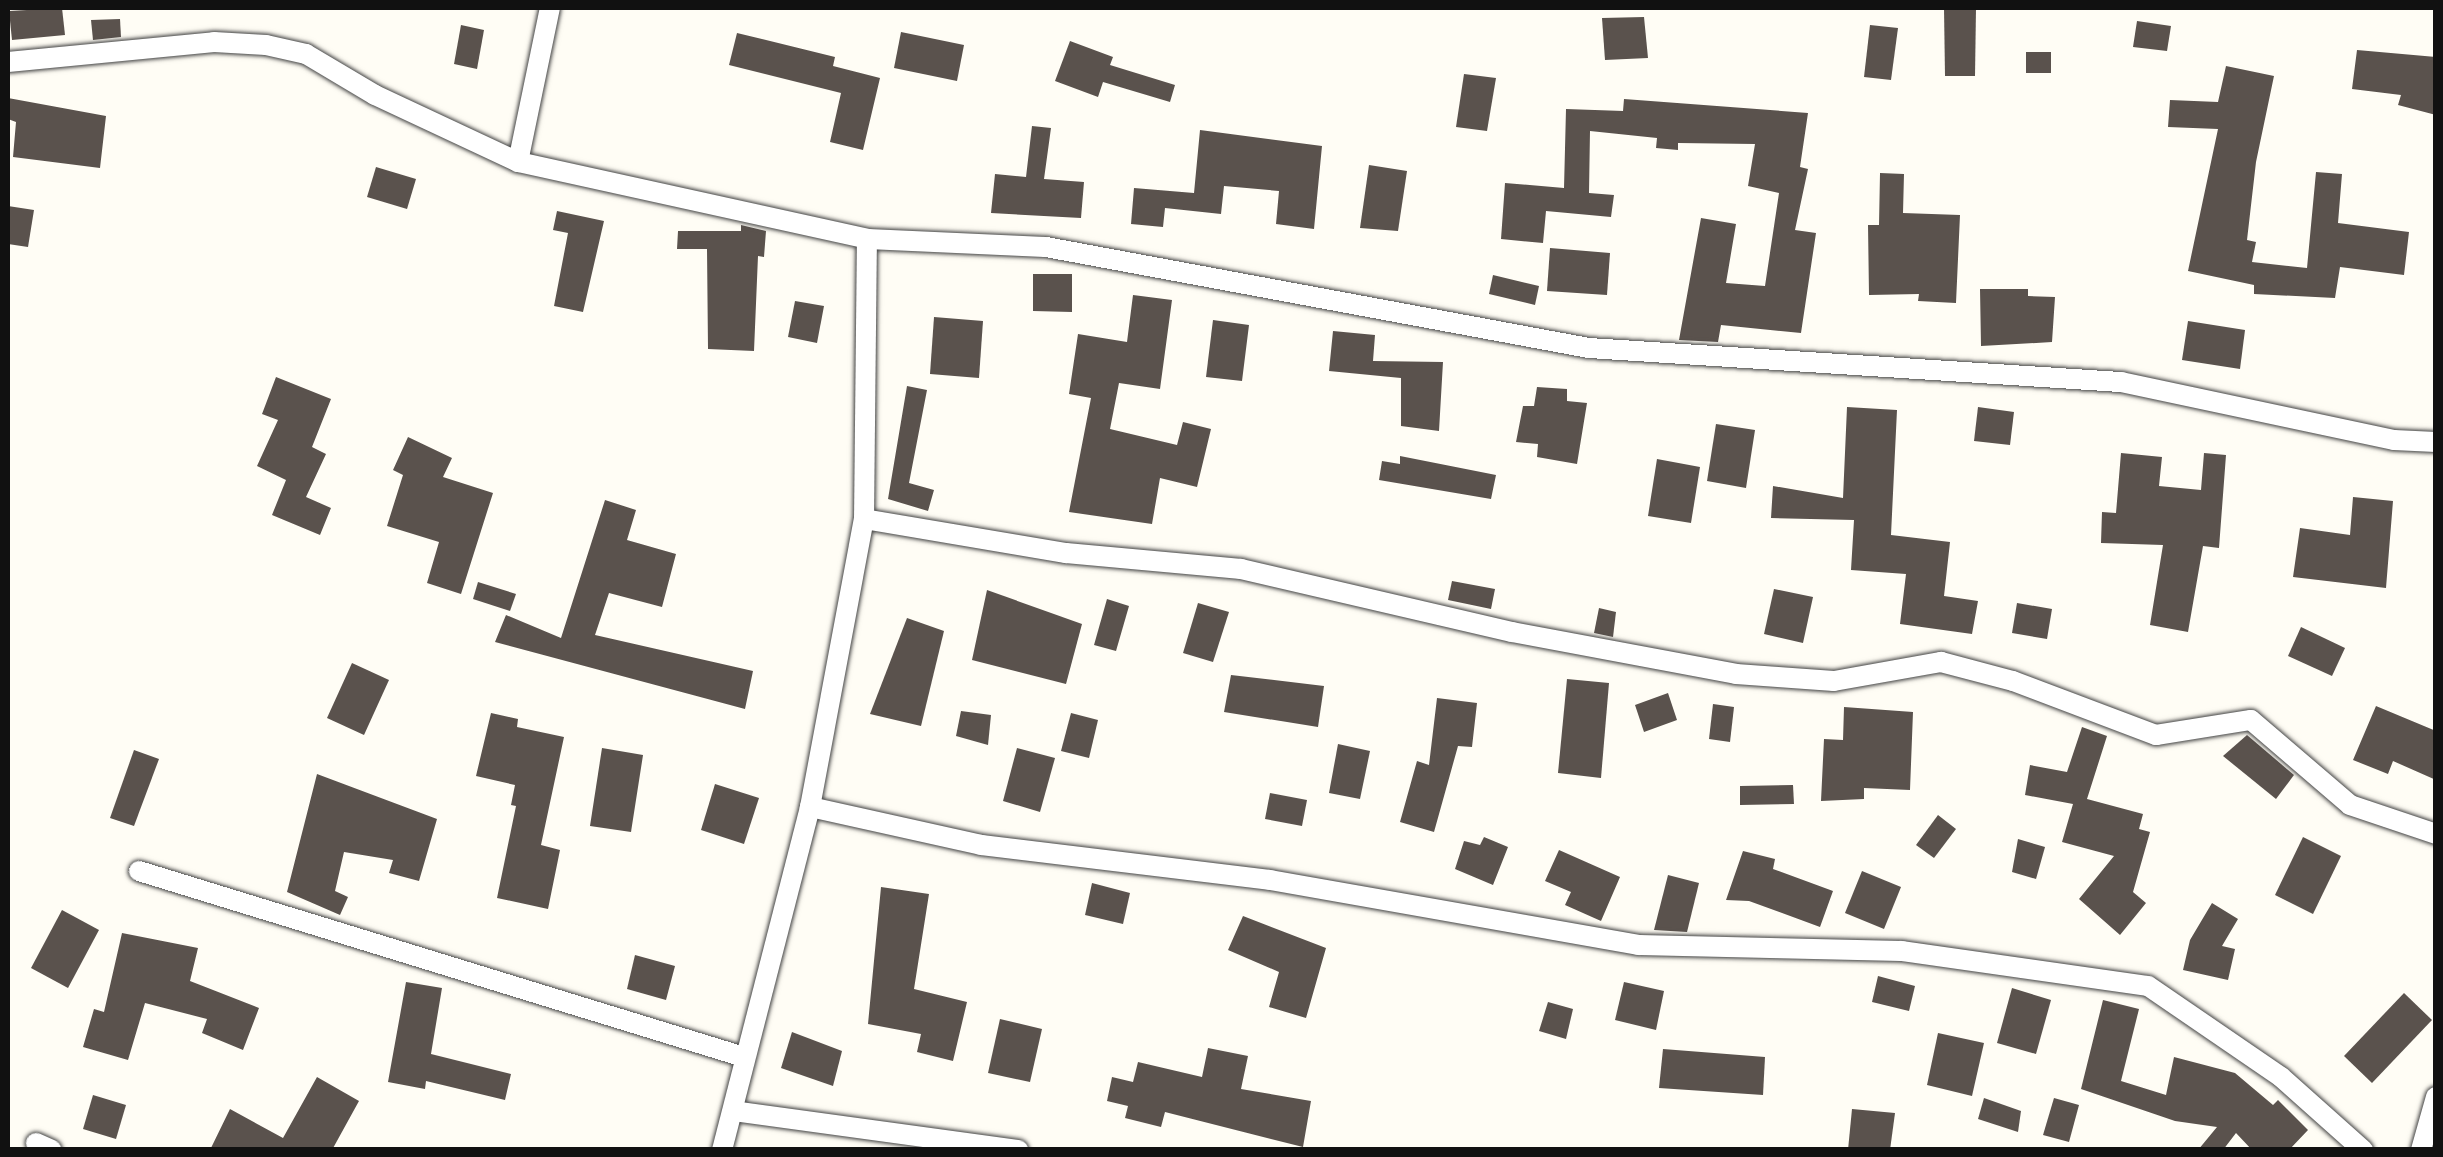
<!DOCTYPE html>
<style>
body{margin:0}
#map{position:relative;width:2443px;height:1157px;overflow:hidden;background:#fffdf5;font-family:"Roboto Serif",serif}
div>[style]{position:absolute}
.building>*{inset:0;background:#5a524d}
.roads{filter:drop-shadow(0 0 2px #444) drop-shadow(0 0 2px #444)}
.street>*{height:20px;margin:-10px;padding:0 10px;transform-origin:10px;border-radius:10px;background:#fff}
span{translate:-50% -50%;white-space:nowrap;text-align:center;line-height:1.15;-webkit-text-stroke:10px #fff;paint-order:stroke}
.frame{position:absolute;inset:0;border:10px solid #111;pointer-events:none}
</style>
<div id="map">
<div class="building">
<i style="clip-path:polygon(62px 8px,65px 35px,12px 40px,9px 11px)"></i>
<i style="clip-path:polygon(1944px 8px,1976px 8px,1975px 76px,1945px 76px)"></i>
<i style="clip-path:polygon(1644px 17px,1648px 58px,1605px 60px,1602px 18px)"></i>
<i style="clip-path:polygon(120px 19px,121px 37px,93px 40px,91px 20px)"></i>
<i style="clip-path:polygon(2137px 21px,2171px 26px,2167px 51px,2133px 47px)"></i>
<i style="clip-path:polygon(461px 25px,484px 30px,477px 69px,454px 64px)"></i>
<i style="clip-path:polygon(1870px 25px,1898px 28px,1891px 80px,1864px 77px)"></i>
<i style="clip-path:polygon(901px 32px,964px 45px,957px 81px,894px 68px)"></i>
<i style="clip-path:polygon(737px 33px,835px 57px,833px 66px,880px 78px,863px 150px,830px 142px,841px 93px,729px 65px)"></i>
<i style="clip-path:polygon(1070px 41px,1113px 57px,1110px 65px,1175px 85px,1170px 102px,1103px 82px,1098px 97px,1055px 81px)"></i>
<i style="clip-path:polygon(2357px 50px,2436px 57px,2436px 115px,2398px 105px,2401px 95px,2352px 89px)"></i>
<i style="clip-path:polygon(2026px 52px,2051px 52px,2051px 73px,2026px 73px)"></i>
<i style="clip-path:polygon(2226px 66px,2274px 76px,2256px 162px,2247px 240px,2256px 242px,2252px 262px,2307px 268px,2316px 172px,2342px 174px,2338px 223px,2409px 232px,2404px 275px,2340px 267px,2335px 298px,2254px 294px,2254px 285px,2188px 271px,2218px 129px,2168px 127px,2170px 100px,2218px 102px)"></i>
<i style="clip-path:polygon(1464px 74px,1496px 78px,1487px 131px,1456px 127px)"></i>
<i style="clip-path:polygon(8px 98px,106px 116px,100px 168px,13px 157px,16px 122px,8px 119px)"></i>
<i style="clip-path:polygon(1624px 99px,1808px 113px,1800px 167px,1808px 169px,1795px 230px,1816px 233px,1801px 333px,1721px 325px,1718px 342px,1679px 340px,1701px 218px,1736px 224px,1726px 283px,1765px 286px,1779px 193px,1748px 186px,1755px 144px,1678px 143px,1678px 150px,1656px 148px,1657px 138px,1590px 131px,1589px 193px,1614px 195px,1611px 217px,1546px 211px,1543px 243px,1501px 239px,1505px 183px,1564px 188px,1566px 109px,1623px 111px)"></i>
<i style="clip-path:polygon(1032px 126px,1051px 128px,1044px 179px,1084px 182px,1081px 218px,991px 213px,995px 174px,1026px 177px)"></i>
<i style="clip-path:polygon(1200px 130px,1322px 146px,1314px 229px,1276px 224px,1279px 191px,1224px 186px,1221px 214px,1165px 208px,1163px 227px,1131px 224px,1134px 188px,1194px 193px)"></i>
<i style="clip-path:polygon(1369px 165px,1407px 171px,1398px 231px,1360px 228px)"></i>
<i style="clip-path:polygon(376px 167px,416px 179px,407px 209px,367px 197px)"></i>
<i style="clip-path:polygon(1880px 173px,1904px 174px,1903px 213px,1960px 215px,1956px 303px,1918px 301px,1919px 294px,1869px 295px,1868px 225px,1879px 225px)"></i>
<i style="clip-path:polygon(8px 206px,34px 210px,28px 247px,8px 244px)"></i>
<i style="clip-path:polygon(557px 211px,604px 221px,583px 312px,554px 306px,568px 233px,553px 230px)"></i>
<i style="clip-path:polygon(741px 225px,766px 231px,764px 257px,758px 256px,754px 351px,708px 349px,707px 249px,677px 249px,678px 231px,741px 231px)"></i>
<i style="clip-path:polygon(1550px 248px,1610px 253px,1607px 295px,1547px 291px)"></i>
<i style="clip-path:polygon(1033px 274px,1072px 274px,1072px 312px,1033px 311px)"></i>
<i style="clip-path:polygon(1493px 275px,1539px 286px,1535px 305px,1489px 294px)"></i>
<i style="clip-path:polygon(1980px 289px,2028px 289px,2028px 296px,2055px 297px,2052px 342px,1981px 346px)"></i>
<i style="clip-path:polygon(1133px 295px,1172px 300px,1160px 389px,1119px 383px,1110px 429px,1177px 445px,1183px 422px,1211px 429px,1197px 487px,1160px 478px,1152px 524px,1069px 512px,1091px 398px,1069px 394px,1078px 334px,1127px 342px)"></i>
<i style="clip-path:polygon(795px 301px,824px 306px,817px 343px,788px 337px)"></i>
<i style="clip-path:polygon(934px 317px,983px 321px,979px 378px,930px 374px)"></i>
<i style="clip-path:polygon(1213px 320px,1249px 325px,1242px 381px,1206px 377px)"></i>
<i style="clip-path:polygon(2188px 321px,2245px 330px,2240px 369px,2182px 360px)"></i>
<i style="clip-path:polygon(1333px 331px,1375px 335px,1373px 361px,1443px 362px,1439px 431px,1401px 426px,1401px 378px,1329px 371px)"></i>
<i style="clip-path:polygon(276px 377px,331px 399px,312px 447px,326px 454px,306px 497px,331px 508px,320px 535px,272px 515px,286px 480px,257px 466px,278px 420px,262px 414px)"></i>
<i style="clip-path:polygon(907px 386px,927px 390px,909px 483px,934px 490px,928px 511px,888px 499px)"></i>
<i style="clip-path:polygon(1537px 387px,1567px 389px,1567px 401px,1587px 403px,1577px 464px,1537px 457px,1538px 444px,1516px 442px,1523px 406px,1534px 406px)"></i>
<i style="clip-path:polygon(1847px 407px,1897px 410px,1891px 535px,1950px 542px,1944px 596px,1978px 601px,1972px 634px,1900px 624px,1906px 574px,1851px 570px,1854px 520px,1771px 518px,1773px 486px,1843px 498px)"></i>
<i style="clip-path:polygon(1978px 407px,2014px 412px,2010px 445px,1974px 441px)"></i>
<i style="clip-path:polygon(1716px 424px,1755px 430px,1746px 488px,1707px 481px)"></i>
<i style="clip-path:polygon(408px 437px,452px 458px,443px 477px,493px 493px,461px 594px,427px 583px,439px 542px,387px 526px,403px 475px,393px 470px)"></i>
<i style="clip-path:polygon(2121px 453px,2162px 457px,2159px 486px,2201px 490px,2204px 453px,2226px 455px,2219px 548px,2203px 546px,2188px 632px,2150px 625px,2163px 545px,2101px 543px,2102px 512px,2116px 513px)"></i>
<i style="clip-path:polygon(1400px 456px,1496px 475px,1491px 499px,1379px 480px,1382px 461px,1400px 464px)"></i>
<i style="clip-path:polygon(1657px 459px,1700px 467px,1691px 523px,1648px 516px)"></i>
<i style="clip-path:polygon(2353px 497px,2393px 501px,2386px 588px,2293px 577px,2300px 528px,2350px 535px)"></i>
<i style="clip-path:polygon(605px 500px,636px 510px,627px 540px,676px 554px,662px 607px,609px 593px,595px 635px,753px 671px,745px 709px,495px 642px,506px 615px,561px 638px)"></i>
<i style="clip-path:polygon(1452px 581px,1495px 589px,1491px 609px,1448px 600px)"></i>
<i style="clip-path:polygon(478px 582px,516px 594px,510px 611px,473px 599px)"></i>
<i style="clip-path:polygon(1774px 589px,1813px 597px,1803px 643px,1764px 634px)"></i>
<i style="clip-path:polygon(987px 590px,1082px 624px,1066px 684px,972px 660px)"></i>
<i style="clip-path:polygon(1107px 599px,1129px 606px,1116px 651px,1094px 645px)"></i>
<i style="clip-path:polygon(1198px 603px,1229px 612px,1213px 662px,1183px 653px)"></i>
<i style="clip-path:polygon(2017px 603px,2052px 609px,2047px 639px,2012px 633px)"></i>
<i style="clip-path:polygon(1599px 608px,1616px 612px,1613px 637px,1594px 633px)"></i>
<i style="clip-path:polygon(907px 618px,944px 631px,921px 726px,870px 714px)"></i>
<i style="clip-path:polygon(2301px 627px,2345px 648px,2332px 676px,2288px 656px)"></i>
<i style="clip-path:polygon(352px 663px,389px 680px,364px 735px,327px 718px)"></i>
<i style="clip-path:polygon(1231px 675px,1324px 686px,1318px 727px,1224px 712px)"></i>
<i style="clip-path:polygon(1567px 679px,1609px 683px,1601px 778px,1558px 773px)"></i>
<i style="clip-path:polygon(1668px 693px,1677px 720px,1644px 732px,1635px 705px)"></i>
<i style="clip-path:polygon(1437px 698px,1477px 703px,1472px 747px,1458px 746px,1434px 832px,1400px 822px,1417px 761px,1429px 765px)"></i>
<i style="clip-path:polygon(1713px 704px,1734px 707px,1730px 742px,1709px 739px)"></i>
<i style="clip-path:polygon(2376px 706px,2436px 731px,2436px 780px,2393px 761px,2388px 774px,2353px 760px)"></i>
<i style="clip-path:polygon(1844px 707px,1913px 712px,1910px 790px,1864px 788px,1864px 799px,1821px 801px,1824px 739px,1843px 740px)"></i>
<i style="clip-path:polygon(961px 711px,991px 715px,988px 745px,956px 736px)"></i>
<i style="clip-path:polygon(491px 713px,518px 719px,517px 727px,564px 737px,541px 845px,560px 850px,548px 909px,497px 898px,516px 806px,511px 805px,515px 785px,476px 776px)"></i>
<i style="clip-path:polygon(1071px 713px,1098px 720px,1089px 758px,1061px 751px)"></i>
<i style="clip-path:polygon(2082px 727px,2107px 736px,2087px 799px,2143px 814px,2139px 829px,2150px 832px,2133px 892px,2146px 903px,2120px 935px,2079px 899px,2114px 856px,2062px 842px,2073px 804px,2025px 795px,2030px 765px,2067px 772px)"></i>
<i style="clip-path:polygon(2247px 735px,2294px 775px,2276px 799px,2223px 756px)"></i>
<i style="clip-path:polygon(1338px 744px,1370px 751px,1360px 799px,1329px 793px)"></i>
<i style="clip-path:polygon(602px 748px,643px 755px,631px 832px,590px 826px)"></i>
<i style="clip-path:polygon(1017px 748px,1055px 758px,1040px 812px,1003px 801px)"></i>
<i style="clip-path:polygon(134px 750px,159px 759px,134px 826px,110px 818px)"></i>
<i style="clip-path:polygon(317px 774px,437px 819px,419px 881px,389px 873px,393px 860px,344px 852px,335px 891px,348px 897px,340px 915px,287px 892px)"></i>
<i style="clip-path:polygon(715px 784px,759px 798px,744px 844px,701px 830px)"></i>
<i style="clip-path:polygon(1793px 785px,1794px 804px,1740px 805px,1740px 786px)"></i>
<i style="clip-path:polygon(1270px 793px,1307px 800px,1302px 826px,1265px 819px)"></i>
<i style="clip-path:polygon(1938px 815px,1956px 829px,1934px 858px,1916px 845px)"></i>
<i style="clip-path:polygon(1484px 837px,1508px 847px,1493px 885px,1455px 869px,1464px 841px,1480px 845px)"></i>
<i style="clip-path:polygon(2303px 837px,2341px 856px,2313px 914px,2275px 895px)"></i>
<i style="clip-path:polygon(2018px 839px,2045px 847px,2036px 879px,2012px 872px)"></i>
<i style="clip-path:polygon(1559px 850px,1620px 877px,1601px 921px,1565px 905px,1571px 892px,1545px 881px)"></i>
<i style="clip-path:polygon(1743px 851px,1775px 859px,1773px 869px,1833px 891px,1820px 927px,1749px 901px,1726px 900px)"></i>
<i style="clip-path:polygon(1862px 871px,1901px 887px,1884px 929px,1845px 913px)"></i>
<i style="clip-path:polygon(1668px 875px,1699px 883px,1687px 932px,1654px 930px)"></i>
<i style="clip-path:polygon(1092px 883px,1130px 893px,1123px 924px,1085px 915px)"></i>
<i style="clip-path:polygon(881px 887px,929px 894px,914px 989px,967px 1002px,953px 1061px,917px 1052px,921px 1034px,868px 1024px)"></i>
<i style="clip-path:polygon(2212px 903px,2238px 919px,2222px 946px,2235px 949px,2228px 980px,2183px 970px,2190px 940px)"></i>
<i style="clip-path:polygon(62px 910px,99px 930px,68px 988px,31px 968px)"></i>
<i style="clip-path:polygon(1243px 916px,1326px 948px,1306px 1018px,1269px 1007px,1279px 972px,1228px 950px)"></i>
<i style="clip-path:polygon(122px 933px,198px 948px,190px 981px,259px 1008px,243px 1050px,202px 1033px,207px 1019px,145px 1003px,128px 1060px,83px 1047px,94px 1009px,104px 1012px)"></i>
<i style="clip-path:polygon(635px 955px,675px 966px,666px 1000px,627px 989px)"></i>
<i style="clip-path:polygon(1878px 976px,1915px 986px,1909px 1011px,1872px 1002px)"></i>
<i style="clip-path:polygon(406px 982px,442px 988px,431px 1054px,511px 1074px,505px 1100px,426px 1081px,425px 1089px,388px 1082px)"></i>
<i style="clip-path:polygon(1624px 982px,1664px 991px,1656px 1030px,1615px 1020px)"></i>
<i style="clip-path:polygon(2012px 988px,2051px 1000px,2036px 1054px,1997px 1043px)"></i>
<i style="clip-path:polygon(2404px 993px,2432px 1020px,2372px 1083px,2344px 1056px)"></i>
<i style="clip-path:polygon(2103px 1000px,2139px 1009px,2121px 1081px,2166px 1095px,2174px 1057px,2235px 1073px,2273px 1105px,2278px 1100px,2308px 1130px,2289px 1150px,2252px 1150px,2236px 1133px,2223px 1150px,2198px 1150px,2217px 1127px,2175px 1121px,2081px 1089px)"></i>
<i style="clip-path:polygon(1548px 1002px,1573px 1009px,1566px 1039px,1539px 1031px)"></i>
<i style="clip-path:polygon(1000px 1019px,1042px 1029px,1030px 1082px,988px 1073px)"></i>
<i style="clip-path:polygon(792px 1032px,842px 1051px,833px 1086px,781px 1068px)"></i>
<i style="clip-path:polygon(1938px 1033px,1984px 1043px,1972px 1096px,1927px 1085px)"></i>
<i style="clip-path:polygon(1208px 1048px,1248px 1056px,1241px 1089px,1311px 1101px,1303px 1147px,1165px 1112px,1161px 1127px,1125px 1118px,1128px 1106px,1107px 1101px,1112px 1077px,1133px 1082px,1138px 1062px,1202px 1077px)"></i>
<i style="clip-path:polygon(1663px 1049px,1765px 1057px,1763px 1095px,1659px 1088px)"></i>
<i style="clip-path:polygon(317px 1077px,359px 1101px,332px 1150px,210px 1150px,230px 1109px,283px 1138px)"></i>
<i style="clip-path:polygon(93px 1095px,126px 1105px,116px 1139px,83px 1129px)"></i>
<i style="clip-path:polygon(1984px 1098px,2021px 1111px,2018px 1132px,1978px 1119px)"></i>
<i style="clip-path:polygon(2054px 1098px,2079px 1105px,2069px 1142px,2043px 1135px)"></i>
<i style="clip-path:polygon(1852px 1109px,1895px 1113px,1890px 1150px,1848px 1150px)"></i>
</div>
<div class="roads">
<div class="street">
<i style="left:8px;top:62px;width:207px;rotate:-5.5deg"></i>
<i style="left:214px;top:42px;width:52px;rotate:3.3deg"></i>
<i style="left:266px;top:45px;width:41px;rotate:12.7deg"></i>
<i style="left:306px;top:54px;width:80px;rotate:30.7deg"></i>
<i style="left:375px;top:95px;width:158px;rotate:25.1deg"></i>
<i style="left:518px;top:162px;width:357px;rotate:12.4deg"></i>
<i style="left:867px;top:239px;width:179px;rotate:2.6deg"></i>
<i style="left:1046px;top:247px;width:552px;rotate:10.54deg"></i>
<i style="left:1589px;top:348px;width:533px;rotate:3.66deg"></i>
<i style="left:2121px;top:382px;width:279px;rotate:12deg"></i>
<i style="left:2394px;top:440px;width:42px;rotate:2.7deg"></i>
<i style="left:518px;top:162px;width:157px;rotate:-78.3deg"></i>
<i style="left:864px;top:519px;width:205px;rotate:9.6deg"></i>
<i style="left:1066px;top:553px;width:176px;rotate:5.2deg"></i>
<i style="left:1241px;top:569px;width:278px;rotate:13.1deg"></i>
<i style="left:1512px;top:632px;width:228px;rotate:10.6deg"></i>
<i style="left:1736px;top:674px;width:98px;rotate:4.1deg"></i>
<i style="left:1834px;top:681px;width:109px;rotate:-10.1deg"></i>
<i style="left:1941px;top:662px;width:74px;rotate:14.8deg"></i>
<i style="left:2013px;top:681px;width:153px;rotate:20.7deg"></i>
<i style="left:2156px;top:735px;width:96px;rotate:-9deg"></i>
<i style="left:2251px;top:720px;width:130px;rotate:40.6deg"></i>
<i style="left:2350px;top:805px;width:91px;rotate:18.6deg"></i>
<i style="left:810px;top:807px;width:175px;rotate:12.5deg"></i>
<i style="left:981px;top:845px;width:291px;rotate:6.9deg"></i>
<i style="left:1270px;top:880px;width:374px;rotate:10deg"></i>
<i style="left:1638px;top:945px;width:264px;rotate:1.3deg"></i>
<i style="left:1902px;top:951px;width:248px;rotate:8.1deg"></i>
<i style="left:2148px;top:986px;width:161px;rotate:34.4deg"></i>
<i style="left:2281px;top:1077px;width:110px;rotate:41.7deg"></i>
<i style="left:139px;top:871px;width:633px;rotate:17.09deg"></i>
<i style="left:733px;top:1111px;width:288px;rotate:7.8deg"></i>
<i style="left:36px;top:1143px;width:17px;rotate:24deg"></i>
<i style="left:722px;top:1150px;width:354px;rotate:-75.6deg"></i>
<i style="left:810px;top:807px;width:293px;rotate:-79.4deg"></i>
<i style="left:864px;top:519px;width:280px;rotate:-89.4deg"></i>
<i style="left:2421px;top:1150px;width:55px;rotate:-74.2deg"></i>
</div>
</div>
<div class="frame"></div>
</div>
